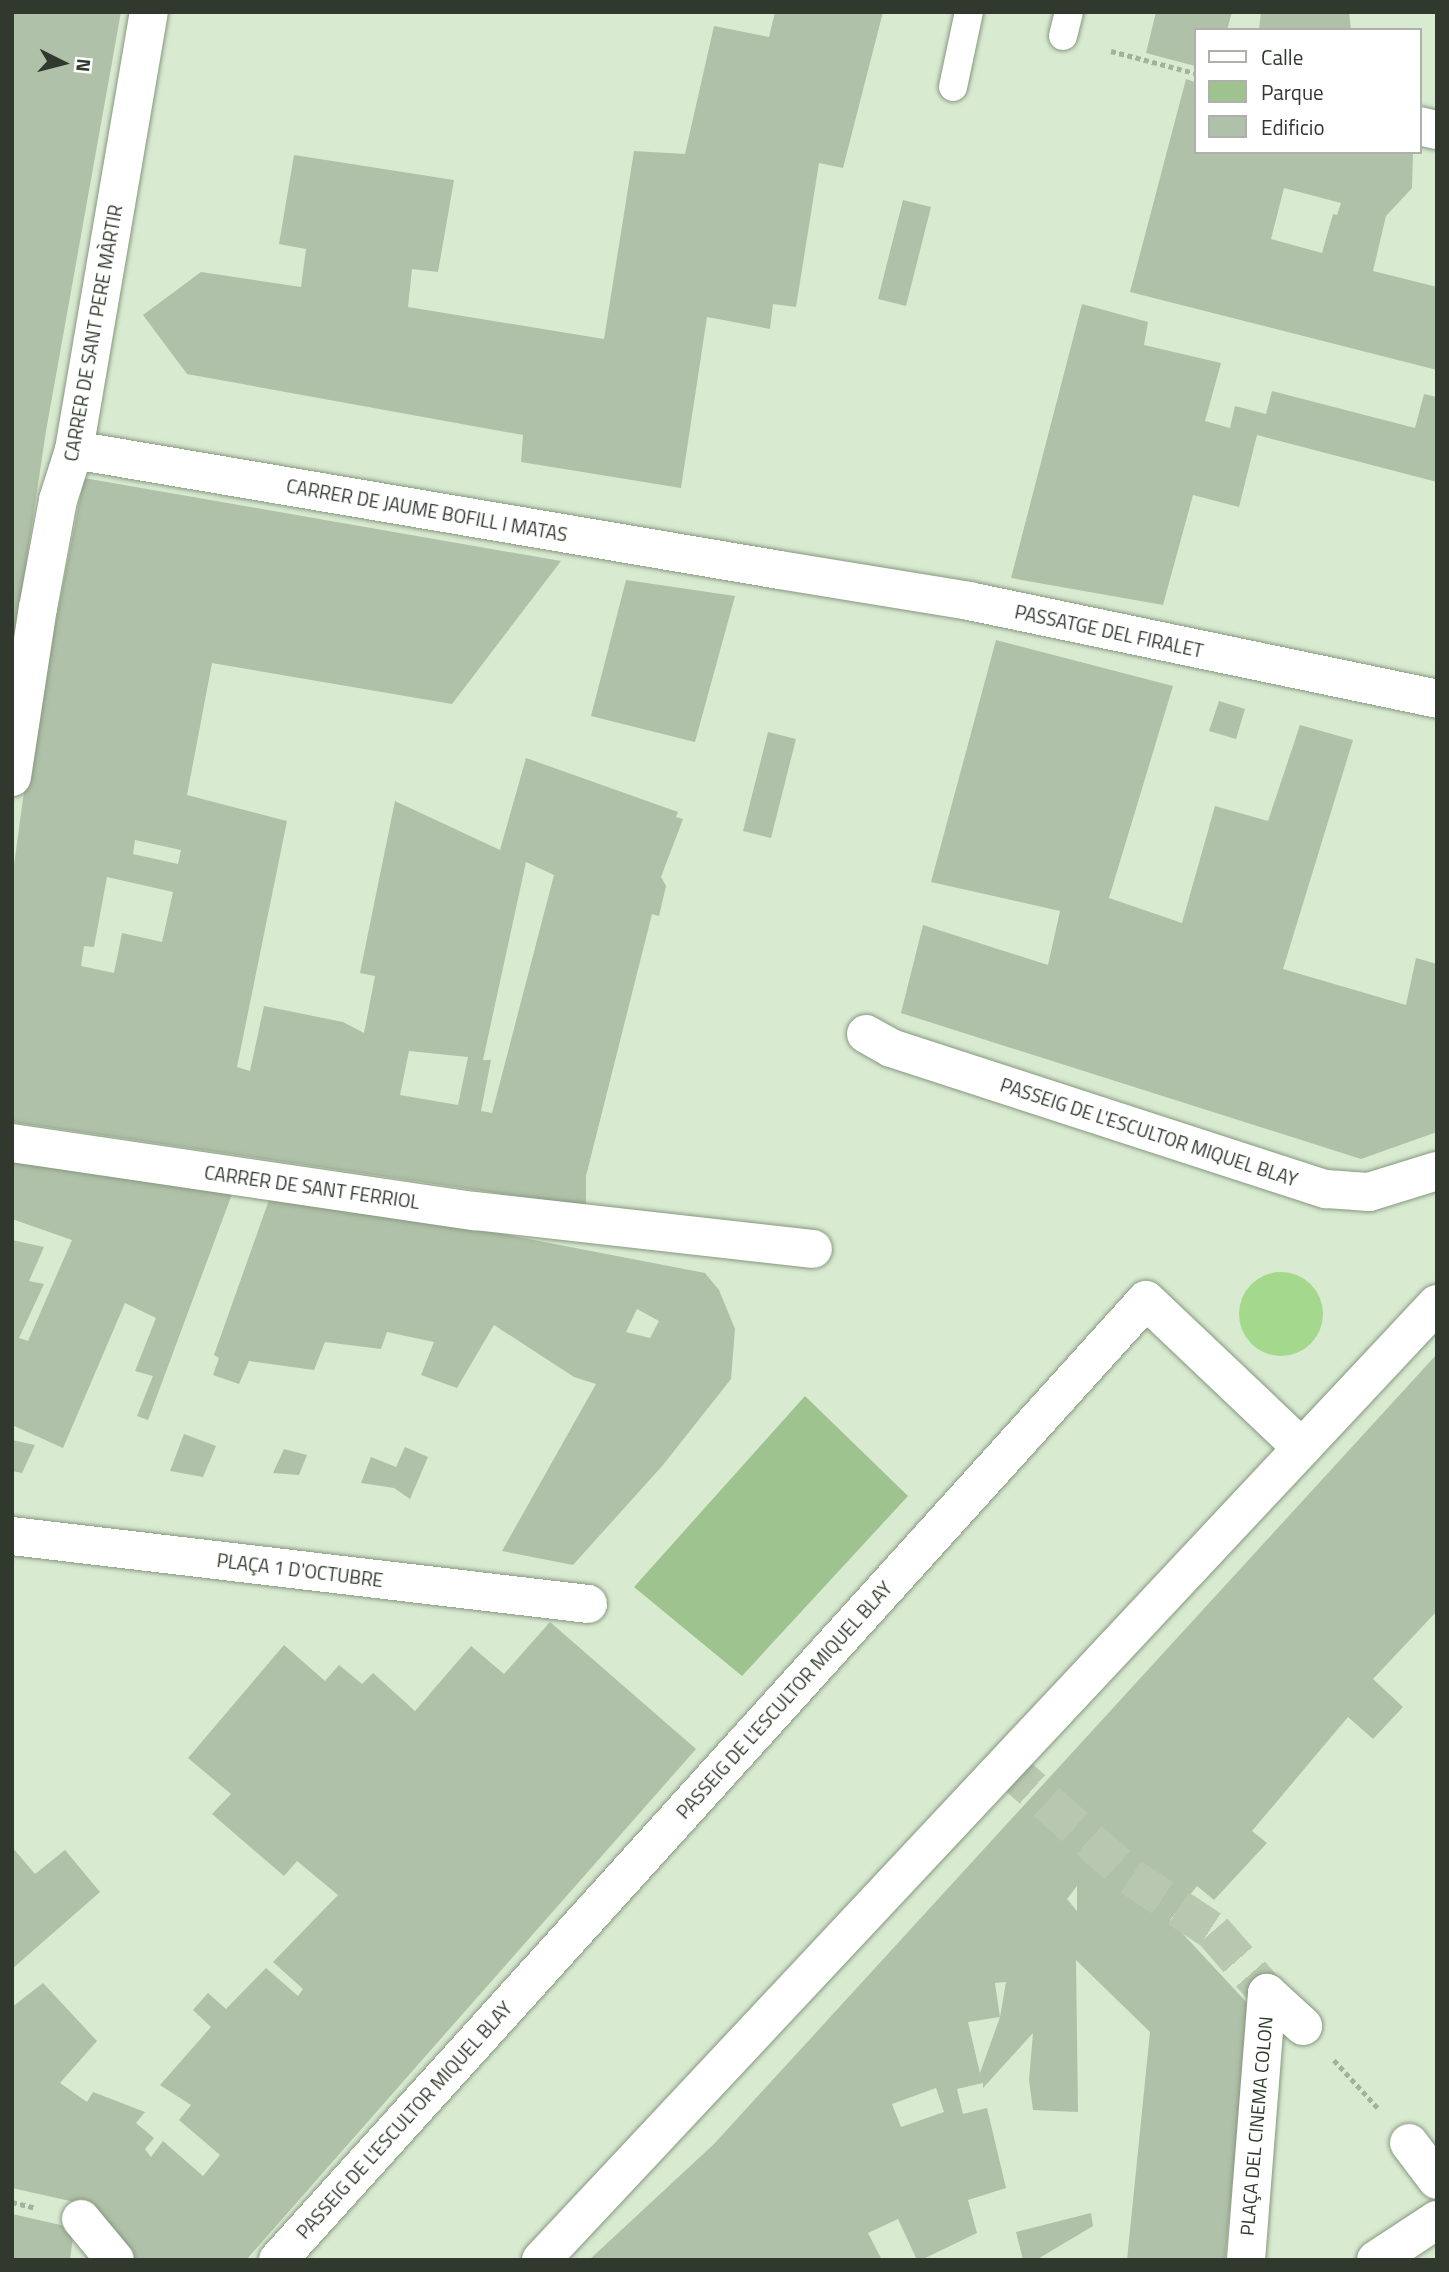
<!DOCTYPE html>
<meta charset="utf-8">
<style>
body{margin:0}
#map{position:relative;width:1449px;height:2272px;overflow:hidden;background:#d8ebd1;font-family:"Titillium Web",sans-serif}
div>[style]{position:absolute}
.green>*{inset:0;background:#9ec38f}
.water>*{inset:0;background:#a3d88d}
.round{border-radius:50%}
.building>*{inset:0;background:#afc1a8}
.pedestrian-tunnel>*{height:38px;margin-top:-19px;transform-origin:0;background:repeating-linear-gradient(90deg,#b7c7b0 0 38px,transparent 0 57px)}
.path>*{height:4.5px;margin-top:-2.25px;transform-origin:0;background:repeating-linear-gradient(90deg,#a2b29d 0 5px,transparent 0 8.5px)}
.roads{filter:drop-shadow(0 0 2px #86977f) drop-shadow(0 0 2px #86977f)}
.service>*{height:28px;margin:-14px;padding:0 14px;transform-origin:14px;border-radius:14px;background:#fff}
.pedestrian>*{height:38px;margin:-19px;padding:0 19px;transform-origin:19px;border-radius:19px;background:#fff}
.minor>*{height:38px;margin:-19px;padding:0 19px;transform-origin:19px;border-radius:19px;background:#fff}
span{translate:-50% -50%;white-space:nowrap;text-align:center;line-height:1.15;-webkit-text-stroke:5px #fff;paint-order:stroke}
.street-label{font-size:19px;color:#31392e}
.frame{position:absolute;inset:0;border:14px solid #31392e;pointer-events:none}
.legend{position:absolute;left:1194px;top:28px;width:228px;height:126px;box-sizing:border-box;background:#fff;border:2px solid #adb0ab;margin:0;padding:9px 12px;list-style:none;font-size:21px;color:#31392e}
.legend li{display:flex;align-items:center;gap:14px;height:35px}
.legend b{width:35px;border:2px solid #adb0ab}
.north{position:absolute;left:28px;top:28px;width:70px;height:70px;-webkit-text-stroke:5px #fff;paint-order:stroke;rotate:96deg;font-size:19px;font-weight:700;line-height:28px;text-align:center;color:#31392e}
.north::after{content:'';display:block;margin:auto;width:24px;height:32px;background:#31392e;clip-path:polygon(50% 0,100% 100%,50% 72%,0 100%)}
</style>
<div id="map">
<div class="green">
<i style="clip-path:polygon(805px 1396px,908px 1496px,742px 1676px,634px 1587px)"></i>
</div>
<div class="water">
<i class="round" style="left:1239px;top:1272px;width:84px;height:84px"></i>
</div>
<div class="building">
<i style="clip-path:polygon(12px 12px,121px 12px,46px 431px,14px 645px)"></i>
<i style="clip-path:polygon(775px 12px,883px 12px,843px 168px,819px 163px,796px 307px,773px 304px,770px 329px,707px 317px,681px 488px,521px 462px,523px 435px,187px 374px,143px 315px,201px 272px,301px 287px,306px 249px,279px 244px,294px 155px,454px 180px,438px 272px,412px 269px,408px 307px,604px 339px,634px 151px,685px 154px,714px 26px,769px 37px)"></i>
<i style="clip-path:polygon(1156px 12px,1232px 12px,1227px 30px,1195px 30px,1195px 66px,1146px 53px)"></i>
<i style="clip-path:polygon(1261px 12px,1349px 12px,1351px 30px,1259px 30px)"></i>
<i style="clip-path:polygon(evenodd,1186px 79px,1195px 82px,1195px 152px,1413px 152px,1412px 188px,1386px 216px,1373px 271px,1437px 287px,1437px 370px,1130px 292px,1186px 79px,1284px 188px,1341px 203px,1337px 215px,1333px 214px,1322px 253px,1271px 239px,1284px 188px)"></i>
<i style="clip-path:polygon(903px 200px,931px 207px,906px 306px,878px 299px)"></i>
<i style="clip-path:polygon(1082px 304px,1148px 322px,1144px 345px,1221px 363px,1205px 421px,1230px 428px,1235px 406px,1266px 414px,1272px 391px,1415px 428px,1424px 394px,1437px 397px,1437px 482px,1257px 435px,1239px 507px,1193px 495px,1163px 605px,1011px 578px)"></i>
<i style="clip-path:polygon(evenodd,84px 478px,561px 561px,452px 704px,212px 663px,187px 795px,287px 821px,237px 1067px,250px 1071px,264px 1006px,343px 1022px,364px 1033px,375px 976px,360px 973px,395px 801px,500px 850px,526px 758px,678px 812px,676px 817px,683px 819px,661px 877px,666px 886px,659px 916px,652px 914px,586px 1176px,586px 1206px,12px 1122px,12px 880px,27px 769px,84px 478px,135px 840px,181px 850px,178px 864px,133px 854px,135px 840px,84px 478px,526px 862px,554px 875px,492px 1113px,481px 1111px,491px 1060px,483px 1060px,526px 862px,84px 478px,107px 877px,173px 892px,162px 942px,122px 933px,114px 973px,81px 966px,84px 946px,94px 947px,107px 877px,84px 478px,409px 1051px,468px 1057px,458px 1105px,400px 1095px,409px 1051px)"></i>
<i style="clip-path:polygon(626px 580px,735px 596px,695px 742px,591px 716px)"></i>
<i style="clip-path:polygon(996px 640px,1173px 686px,1109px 898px,1182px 923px,1215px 806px,1268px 821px,1300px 725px,1353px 740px,1283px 969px,1406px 1005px,1416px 958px,1437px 964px,1437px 1132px,1361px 1159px,901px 1013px,923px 925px,1048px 965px,1060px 911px,931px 882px)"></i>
<i style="clip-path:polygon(1219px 701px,1245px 709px,1236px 739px,1209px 731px)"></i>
<i style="clip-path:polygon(768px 732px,796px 739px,771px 838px,743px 831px)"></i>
<i style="clip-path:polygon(12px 1162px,232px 1194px,148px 1420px,137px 1416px,153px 1376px,135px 1371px,156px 1318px,125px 1303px,63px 1448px,12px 1425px,12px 1240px,44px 1247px,29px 1281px,44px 1284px,19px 1338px,28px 1341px,72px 1240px,12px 1219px)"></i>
<i style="clip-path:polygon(evenodd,269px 1200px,472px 1228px,705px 1273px,719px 1290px,735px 1329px,731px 1379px,663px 1465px,573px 1565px,502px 1551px,596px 1384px,574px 1377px,494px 1325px,457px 1388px,421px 1375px,434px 1342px,387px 1332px,381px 1349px,325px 1342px,314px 1370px,249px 1361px,239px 1384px,213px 1375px,219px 1358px,214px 1355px,269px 1200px,637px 1309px,659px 1321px,650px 1338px,626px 1332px,637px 1309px)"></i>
<i style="clip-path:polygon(evenodd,1437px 1354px,1437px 1611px,1373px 1679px,1403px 1707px,1373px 1739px,1348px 1717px,1252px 1831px,1267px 1843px,1214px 1900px,1197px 1886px,1170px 1920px,1250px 2006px,1225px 2260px,1127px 2260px,1150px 2032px,1076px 1960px,1078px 2112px,1033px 2110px,1029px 2080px,1033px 2033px,983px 2088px,983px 2083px,957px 2089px,963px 2114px,987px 2108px,1006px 2188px,968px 2200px,977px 2233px,921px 2260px,917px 2260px,898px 2219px,868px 2233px,882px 2260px,589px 2260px,714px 2144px,1437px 1354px,1077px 1886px,1077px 1911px,1067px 1899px,1077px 1886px,1437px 1354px,1006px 1982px,1000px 2017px,995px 1983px,1006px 1982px,1437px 1354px,1000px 2017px,980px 2073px,968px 2022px,1000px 2017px,1437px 1354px,936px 2088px,944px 2112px,901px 2127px,892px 2104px,936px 2088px)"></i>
<i style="clip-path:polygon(184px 1434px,216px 1446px,203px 1477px,170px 1471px)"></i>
<i style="clip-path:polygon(12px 1440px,35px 1445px,22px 1473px,12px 1471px)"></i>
<i style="clip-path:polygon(405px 1447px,428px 1457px,410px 1499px,394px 1488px,361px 1483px,371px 1457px,396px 1467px)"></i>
<i style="clip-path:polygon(284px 1449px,307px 1455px,299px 1475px,273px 1473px)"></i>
<i style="clip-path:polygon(550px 1622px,696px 1749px,246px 2260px,135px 2260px,102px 2222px,70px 2201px,12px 2188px,12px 2007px,43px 1983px,97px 2041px,60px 2083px,87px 2102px,93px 2092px,145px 2112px,136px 2123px,154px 2138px,145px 2149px,151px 2157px,163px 2141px,203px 2176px,220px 2155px,179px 2120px,191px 2105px,160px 2085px,211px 2027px,193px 2010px,208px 1993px,226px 2009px,266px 1968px,298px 1996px,303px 1989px,273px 1962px,338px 1895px,297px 1861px,284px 1876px,212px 1814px,231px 1794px,188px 1758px,284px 1645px,325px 1681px,339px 1665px,362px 1684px,373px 1673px,415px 1711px,471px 1646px,504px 1674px)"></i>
<i style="clip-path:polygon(12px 1847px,35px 1874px,65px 1850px,100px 1892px,12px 1969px)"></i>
<i style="clip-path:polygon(1091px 2213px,1093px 2226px,1036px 2260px,1023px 2260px,1016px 2232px)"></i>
<i style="clip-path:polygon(12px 2214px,74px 2228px,70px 2260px,12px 2260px)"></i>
</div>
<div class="pedestrian-tunnel">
<i style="left:1004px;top:1764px;width:170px;rotate:41.7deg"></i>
<i style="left:1131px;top:1877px;width:98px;rotate:33.4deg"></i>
<i style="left:1213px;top:1931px;width:82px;rotate:48.9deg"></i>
</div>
<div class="path">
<i style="left:1111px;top:51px;width:87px;rotate:14.7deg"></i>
<i style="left:1334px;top:2060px;width:65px;rotate:47.5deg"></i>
<i style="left:12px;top:2202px;width:25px;rotate:14deg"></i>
</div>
<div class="roads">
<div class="service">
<i style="left:1063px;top:36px;width:25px;rotate:-76deg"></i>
<i style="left:953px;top:87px;width:77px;rotate:-78deg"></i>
</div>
<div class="pedestrian">
<i style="left:1419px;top:126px;width:18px;rotate:13deg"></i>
<i style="left:780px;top:570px;width:192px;rotate:9.3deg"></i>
<i style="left:969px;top:601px;width:478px;rotate:11.8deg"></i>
<i style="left:12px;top:1536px;width:580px;rotate:6.73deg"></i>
<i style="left:1409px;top:2143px;width:46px;rotate:52.9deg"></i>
<i style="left:81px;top:2219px;width:53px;rotate:50.3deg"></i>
<i style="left:278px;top:2260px;width:1294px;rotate:-47.88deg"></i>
<i style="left:1146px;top:1300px;width:215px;rotate:43.5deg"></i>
<i style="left:541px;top:2260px;width:1310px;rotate:-46.86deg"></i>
<i style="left:1246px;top:2260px;width:268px;rotate:-85.5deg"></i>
<i style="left:1267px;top:1993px;width:49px;rotate:42.5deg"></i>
</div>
<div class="minor">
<i style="left:74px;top:450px;width:716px;rotate:9.65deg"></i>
<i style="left:12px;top:777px;width:171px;rotate:-81.3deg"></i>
<i style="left:38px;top:608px;width:110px;rotate:-79.5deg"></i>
<i style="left:58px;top:500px;width:52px;rotate:-72.3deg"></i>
<i style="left:74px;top:450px;width:444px;rotate:-80.3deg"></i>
<i style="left:866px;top:1034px;width:29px;rotate:29deg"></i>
<i style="left:891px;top:1048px;width:457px;rotate:18deg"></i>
<i style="left:1326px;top:1189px;width:43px;rotate:4deg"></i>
<i style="left:1369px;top:1192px;width:71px;rotate:-17.2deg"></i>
<i style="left:12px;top:1143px;width:468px;rotate:8.4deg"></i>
<i style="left:475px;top:1211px;width:340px;rotate:6.4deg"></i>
<i style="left:1376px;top:2260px;width:73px;rotate:-33.3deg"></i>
</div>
</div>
<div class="street-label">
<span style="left:93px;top:333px;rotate:-80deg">CARRER DE SANT PERE MÀRTIR</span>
<span style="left:427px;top:510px;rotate:10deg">CARRER DE JAUME BOFILL I MATAS</span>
<span style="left:1109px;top:631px;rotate:12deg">PASSATGE DEL FIRALET</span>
<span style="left:1149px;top:1132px;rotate:18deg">PASSEIG DE L'ESCULTOR MIQUEL BLAY</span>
<span style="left:312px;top:1187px;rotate:8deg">CARRER DE SANT FERRIOL</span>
<span style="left:300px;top:1570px;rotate:7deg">PLAÇA 1 D'OCTUBRE</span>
<span style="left:784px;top:1700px;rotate:-48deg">PASSEIG DE L'ESCULTOR MIQUEL BLAY</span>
<span style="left:404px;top:2120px;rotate:-48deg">PASSEIG DE L'ESCULTOR MIQUEL BLAY</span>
<span style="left:1256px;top:2126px;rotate:-85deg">PLAÇA DEL CINEMA COLON</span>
</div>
<div class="frame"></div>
<ul class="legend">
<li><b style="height:9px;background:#fff"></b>Calle</li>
<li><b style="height:19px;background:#9ec38f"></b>Parque</li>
<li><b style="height:19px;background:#afc1a8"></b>Edificio</li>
</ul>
<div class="north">N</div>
</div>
